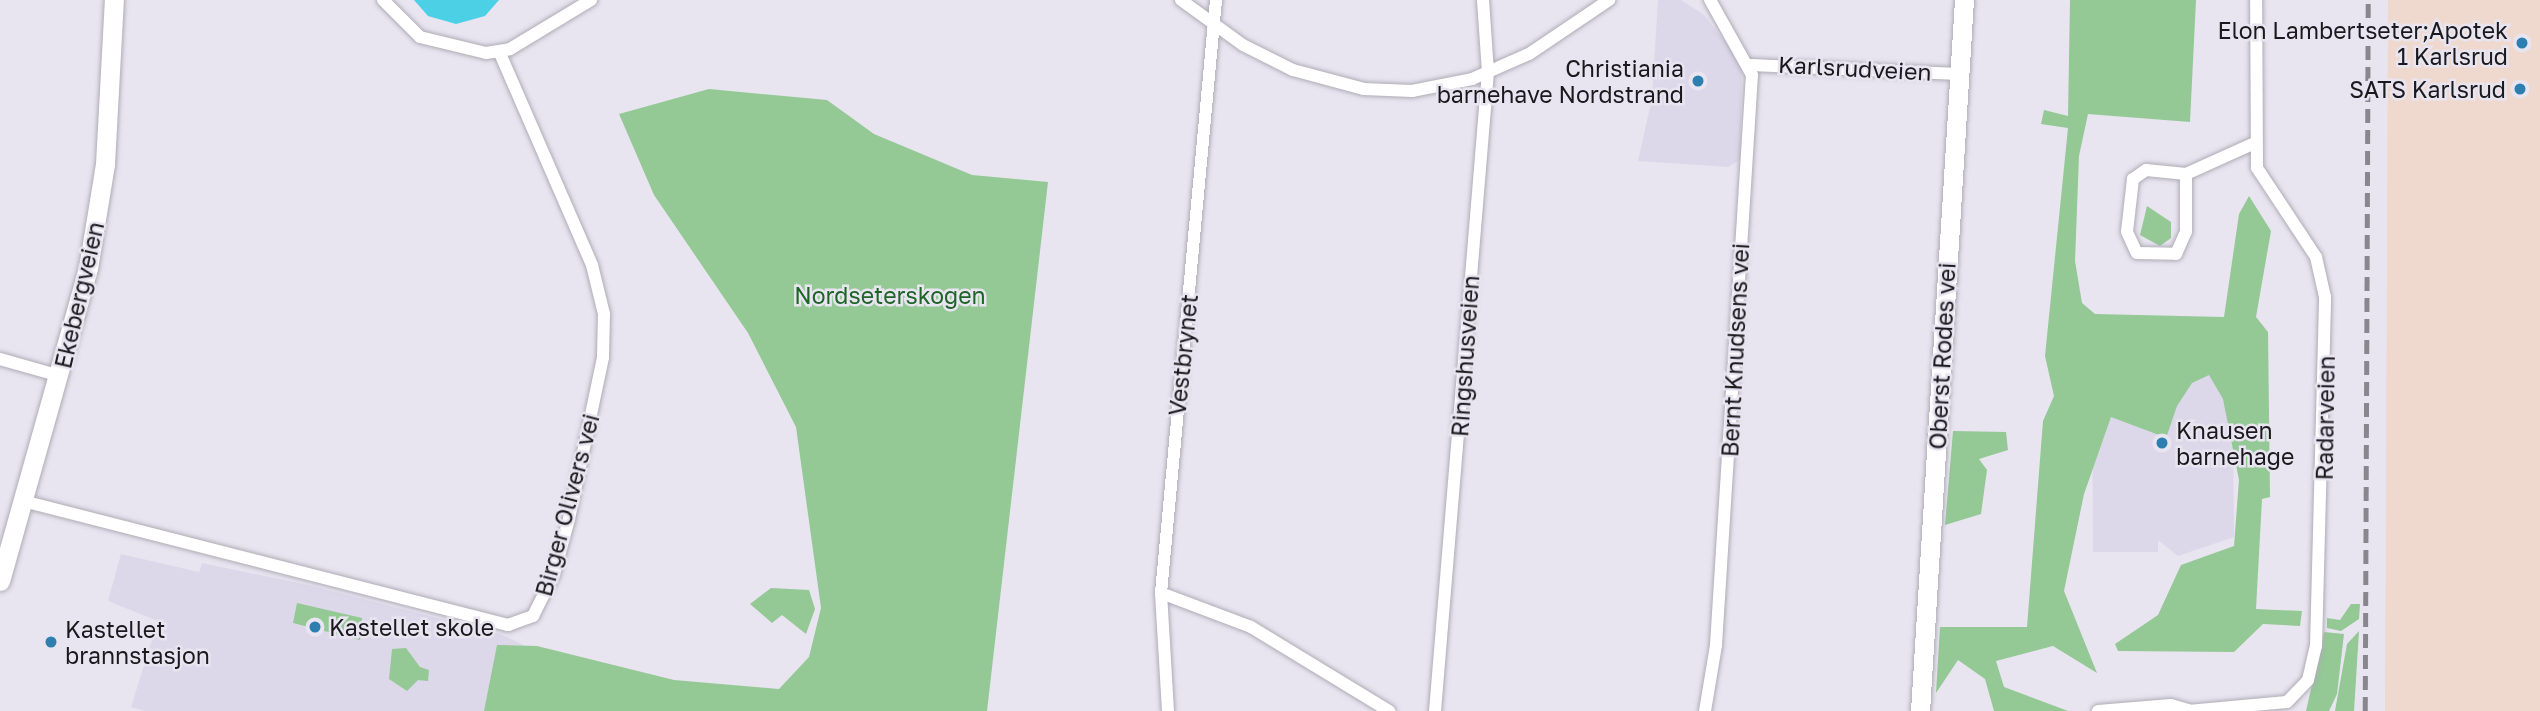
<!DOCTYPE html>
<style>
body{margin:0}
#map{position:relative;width:2540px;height:711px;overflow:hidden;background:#e8e5f0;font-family:"Golos Text",sans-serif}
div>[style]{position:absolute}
.commercial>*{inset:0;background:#efd8cd}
.built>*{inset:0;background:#dcd8ea}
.green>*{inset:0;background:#94c895}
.water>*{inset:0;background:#4cd0e6}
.roads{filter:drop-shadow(0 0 2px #afacb6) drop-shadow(0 0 2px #afacb6)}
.street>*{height:12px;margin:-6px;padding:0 6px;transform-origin:6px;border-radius:6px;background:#fff}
.secondary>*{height:19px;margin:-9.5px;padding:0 9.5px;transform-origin:9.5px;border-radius:9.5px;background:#fff}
.rail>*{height:4.5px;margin-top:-2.25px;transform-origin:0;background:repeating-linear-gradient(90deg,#89878e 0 14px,transparent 0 21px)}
.dots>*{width:19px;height:19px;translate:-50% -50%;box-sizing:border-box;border:4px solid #e8e5f0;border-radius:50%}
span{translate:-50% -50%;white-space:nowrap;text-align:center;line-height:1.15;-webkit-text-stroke:5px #e8e5f0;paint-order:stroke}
.poi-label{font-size:23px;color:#1a191d}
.right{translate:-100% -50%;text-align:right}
.left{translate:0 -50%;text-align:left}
.street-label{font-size:23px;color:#1a191d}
.park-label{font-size:23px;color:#1e6427}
</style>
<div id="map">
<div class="commercial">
<i style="clip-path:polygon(2388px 0,2540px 0,2540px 711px,2385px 711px)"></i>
</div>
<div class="built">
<i style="clip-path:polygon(1658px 0,1681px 0,1703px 14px,1742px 63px,1740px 160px,1728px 167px,1638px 161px,1652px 98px)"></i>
<i style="clip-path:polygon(2232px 337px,2234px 537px,2178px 556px,2158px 540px,2158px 552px,2093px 552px,2092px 377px)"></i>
<i style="clip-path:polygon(121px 554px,199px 572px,202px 563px,308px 585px,500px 634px,530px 648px,497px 711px,145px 711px,131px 707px,158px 621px,108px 601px)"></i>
</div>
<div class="green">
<i style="clip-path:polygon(2070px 0,2196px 0,2190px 122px,2088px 114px,2079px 156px,2075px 261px,2082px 303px,2095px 314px,2224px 317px,2239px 214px,2249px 196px,2271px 231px,2256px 317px,2268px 332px,2270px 497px,2262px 499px,2256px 609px,2302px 611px,2300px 626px,2263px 624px,2234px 652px,2118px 651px,2115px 644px,2158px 615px,2181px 565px,2234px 546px,2239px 480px,2223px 399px,2209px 375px,2192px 383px,2177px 406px,2162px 450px,2159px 435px,2111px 417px,2084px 494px,2064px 591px,2097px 673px,2053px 646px,1996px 661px,2004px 687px,2068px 711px,1994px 711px,1985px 679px,1958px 660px,1936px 693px,1940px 627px,2027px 627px,2043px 421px,2054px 396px,2045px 356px,2068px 128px,2041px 124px,2044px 110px,2068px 116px)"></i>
<i style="clip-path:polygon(709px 89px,827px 100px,874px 134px,972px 175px,1048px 182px,987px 711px,484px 711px,497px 645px,537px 646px,674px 680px,779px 689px,809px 657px,821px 608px,796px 427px,748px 333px,654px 195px,619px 114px)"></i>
<i style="clip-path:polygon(2147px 206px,2171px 222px,2171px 238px,2160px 246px,2140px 235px)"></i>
<i style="clip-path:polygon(1953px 431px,2006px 432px,2008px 450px,1979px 459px,1987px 470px,1981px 514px,1945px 525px)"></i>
<i style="clip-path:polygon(771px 588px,809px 590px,815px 609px,806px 634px,782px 615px,772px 623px,750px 604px)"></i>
<i style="clip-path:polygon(297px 603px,362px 618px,360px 640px,293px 623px)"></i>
<i style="clip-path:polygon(2351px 604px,2360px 604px,2359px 619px,2341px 631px,2327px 628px,2327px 618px,2340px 620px)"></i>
<i style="clip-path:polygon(2359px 631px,2354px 711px,2335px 711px,2347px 644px)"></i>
<i style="clip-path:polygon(2324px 632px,2344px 634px,2337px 694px,2329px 711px,2306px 711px)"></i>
<i style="clip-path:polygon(406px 648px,420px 667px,429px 670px,428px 681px,418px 680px,407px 691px,389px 679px,392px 649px)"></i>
</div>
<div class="water">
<i style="clip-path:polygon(414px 0,499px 0,485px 16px,456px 24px,428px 16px)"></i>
</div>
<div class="roads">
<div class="street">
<i style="left:383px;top:0;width:52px;rotate:45deg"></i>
<i style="left:420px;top:37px;width:68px;rotate:13.6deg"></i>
<i style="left:486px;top:53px;width:24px;rotate:-9deg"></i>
<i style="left:510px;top:49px;width:95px;rotate:-31.2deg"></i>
<i style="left:1181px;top:0;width:77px;rotate:36deg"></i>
<i style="left:1243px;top:45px;width:56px;rotate:26.6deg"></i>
<i style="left:1293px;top:70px;width:73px;rotate:15deg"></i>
<i style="left:1364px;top:89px;width:48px;rotate:2.4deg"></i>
<i style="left:1412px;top:91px;width:61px;rotate:-11.3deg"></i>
<i style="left:1472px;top:79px;width:62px;rotate:-23.7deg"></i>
<i style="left:1529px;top:54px;width:97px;rotate:-34deg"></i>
<i style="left:1751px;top:65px;width:208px;rotate:2.5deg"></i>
<i style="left:2186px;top:174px;width:40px;rotate:-174.3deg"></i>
<i style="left:2146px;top:170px;width:16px;rotate:145deg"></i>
<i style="left:2133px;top:179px;width:53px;rotate:96.5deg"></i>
<i style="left:2127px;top:232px;width:23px;rotate:65deg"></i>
<i style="left:2137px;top:253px;width:39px;rotate:1deg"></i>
<i style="left:2176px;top:254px;width:24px;rotate:-66deg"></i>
<i style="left:2186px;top:232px;width:58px;rotate:-90deg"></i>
<i style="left:2186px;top:174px;width:76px;rotate:-24.2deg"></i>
<i style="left:0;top:359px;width:62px;rotate:15.8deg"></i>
<i style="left:23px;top:501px;width:501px;rotate:14.34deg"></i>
<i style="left:508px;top:625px;width:27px;rotate:-20deg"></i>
<i style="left:533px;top:616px;width:47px;rotate:-63.4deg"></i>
<i style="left:554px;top:574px;width:57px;rotate:-74.7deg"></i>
<i style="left:569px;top:519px;width:166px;rotate:-78.1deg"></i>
<i style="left:603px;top:357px;width:43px;rotate:-88.7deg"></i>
<i style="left:604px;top:314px;width:50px;rotate:-103.8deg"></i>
<i style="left:592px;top:265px;width:231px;rotate:-113.5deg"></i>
<i style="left:1161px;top:593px;width:96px;rotate:20.7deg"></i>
<i style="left:1251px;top:627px;width:162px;rotate:31.3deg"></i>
<i style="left:1168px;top:711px;width:118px;rotate:-93.4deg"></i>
<i style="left:1161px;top:593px;width:596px;rotate:-84.7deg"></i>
<i style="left:1435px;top:711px;width:641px;rotate:-85.26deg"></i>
<i style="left:1488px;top:72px;width:72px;rotate:-94deg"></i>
<i style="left:1705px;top:711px;width:67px;rotate:-80.5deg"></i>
<i style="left:1716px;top:645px;width:571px;rotate:-86.39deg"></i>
<i style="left:1752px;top:75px;width:86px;rotate:-119.2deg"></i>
<i style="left:2098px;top:711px;width:73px;rotate:-4.7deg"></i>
<i style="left:2171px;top:705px;width:18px;rotate:16deg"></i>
<i style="left:2188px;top:711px;width:99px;rotate:-5.2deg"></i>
<i style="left:2287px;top:702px;width:30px;rotate:-46deg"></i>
<i style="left:2308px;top:680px;width:35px;rotate:-77deg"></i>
<i style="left:2316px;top:646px;width:349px;rotate:-88.5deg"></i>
<i style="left:2325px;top:297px;width:41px;rotate:-102.7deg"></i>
<i style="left:2316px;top:257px;width:107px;rotate:-123.5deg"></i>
<i style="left:2257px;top:168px;width:168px;rotate:-90.3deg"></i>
</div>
<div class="secondary">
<i style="left:0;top:581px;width:325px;rotate:-74.3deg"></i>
<i style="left:88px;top:268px;width:105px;rotate:-80.7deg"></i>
<i style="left:105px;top:164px;width:164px;rotate:-86.9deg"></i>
<i style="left:1920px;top:711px;width:712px;rotate:-86.46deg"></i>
</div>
</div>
<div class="rail">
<i style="left:2365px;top:711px;width:711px;rotate:-89.76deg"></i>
</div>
<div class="dots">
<i style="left:2522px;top:43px;background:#2c7faf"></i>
<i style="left:1698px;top:81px;background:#2c7faf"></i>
<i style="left:2520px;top:89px;background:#2c7faf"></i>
<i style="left:2162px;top:443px;background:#2c7faf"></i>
<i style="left:315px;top:627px;background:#2c7faf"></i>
<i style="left:51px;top:642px;background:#2c7faf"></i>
</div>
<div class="poi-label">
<span class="right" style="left:2508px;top:43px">Elon Lambertseter;Apotek<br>1 Karlsrud</span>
<span class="right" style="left:1684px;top:81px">Christiania<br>barnehave Nordstrand</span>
<span class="right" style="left:2506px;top:89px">SATS Karlsrud</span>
<span class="left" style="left:2176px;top:443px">Knausen<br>barnehage</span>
<span class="left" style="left:329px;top:627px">Kastellet skole</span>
<span class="left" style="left:65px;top:642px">Kastellet<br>brannstasjon</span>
</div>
<div class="street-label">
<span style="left:1855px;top:68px;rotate:3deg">Karlsrudveien</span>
<span style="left:79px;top:295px;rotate:-77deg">Ekebergveien</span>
<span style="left:1735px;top:350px;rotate:-87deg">Bernt Knudsens vei</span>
<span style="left:1183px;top:355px;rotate:-84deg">Vestbrynet</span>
<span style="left:1465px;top:356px;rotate:-86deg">Ringshusveien</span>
<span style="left:1942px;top:356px;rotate:-87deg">Oberst Rodes vei</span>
<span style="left:2325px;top:418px;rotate:-89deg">Radarveien</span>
<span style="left:567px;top:505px;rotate:-75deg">Birger Olivers vei</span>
</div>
<div class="park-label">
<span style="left:890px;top:295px">Nordseterskogen</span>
</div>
</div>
